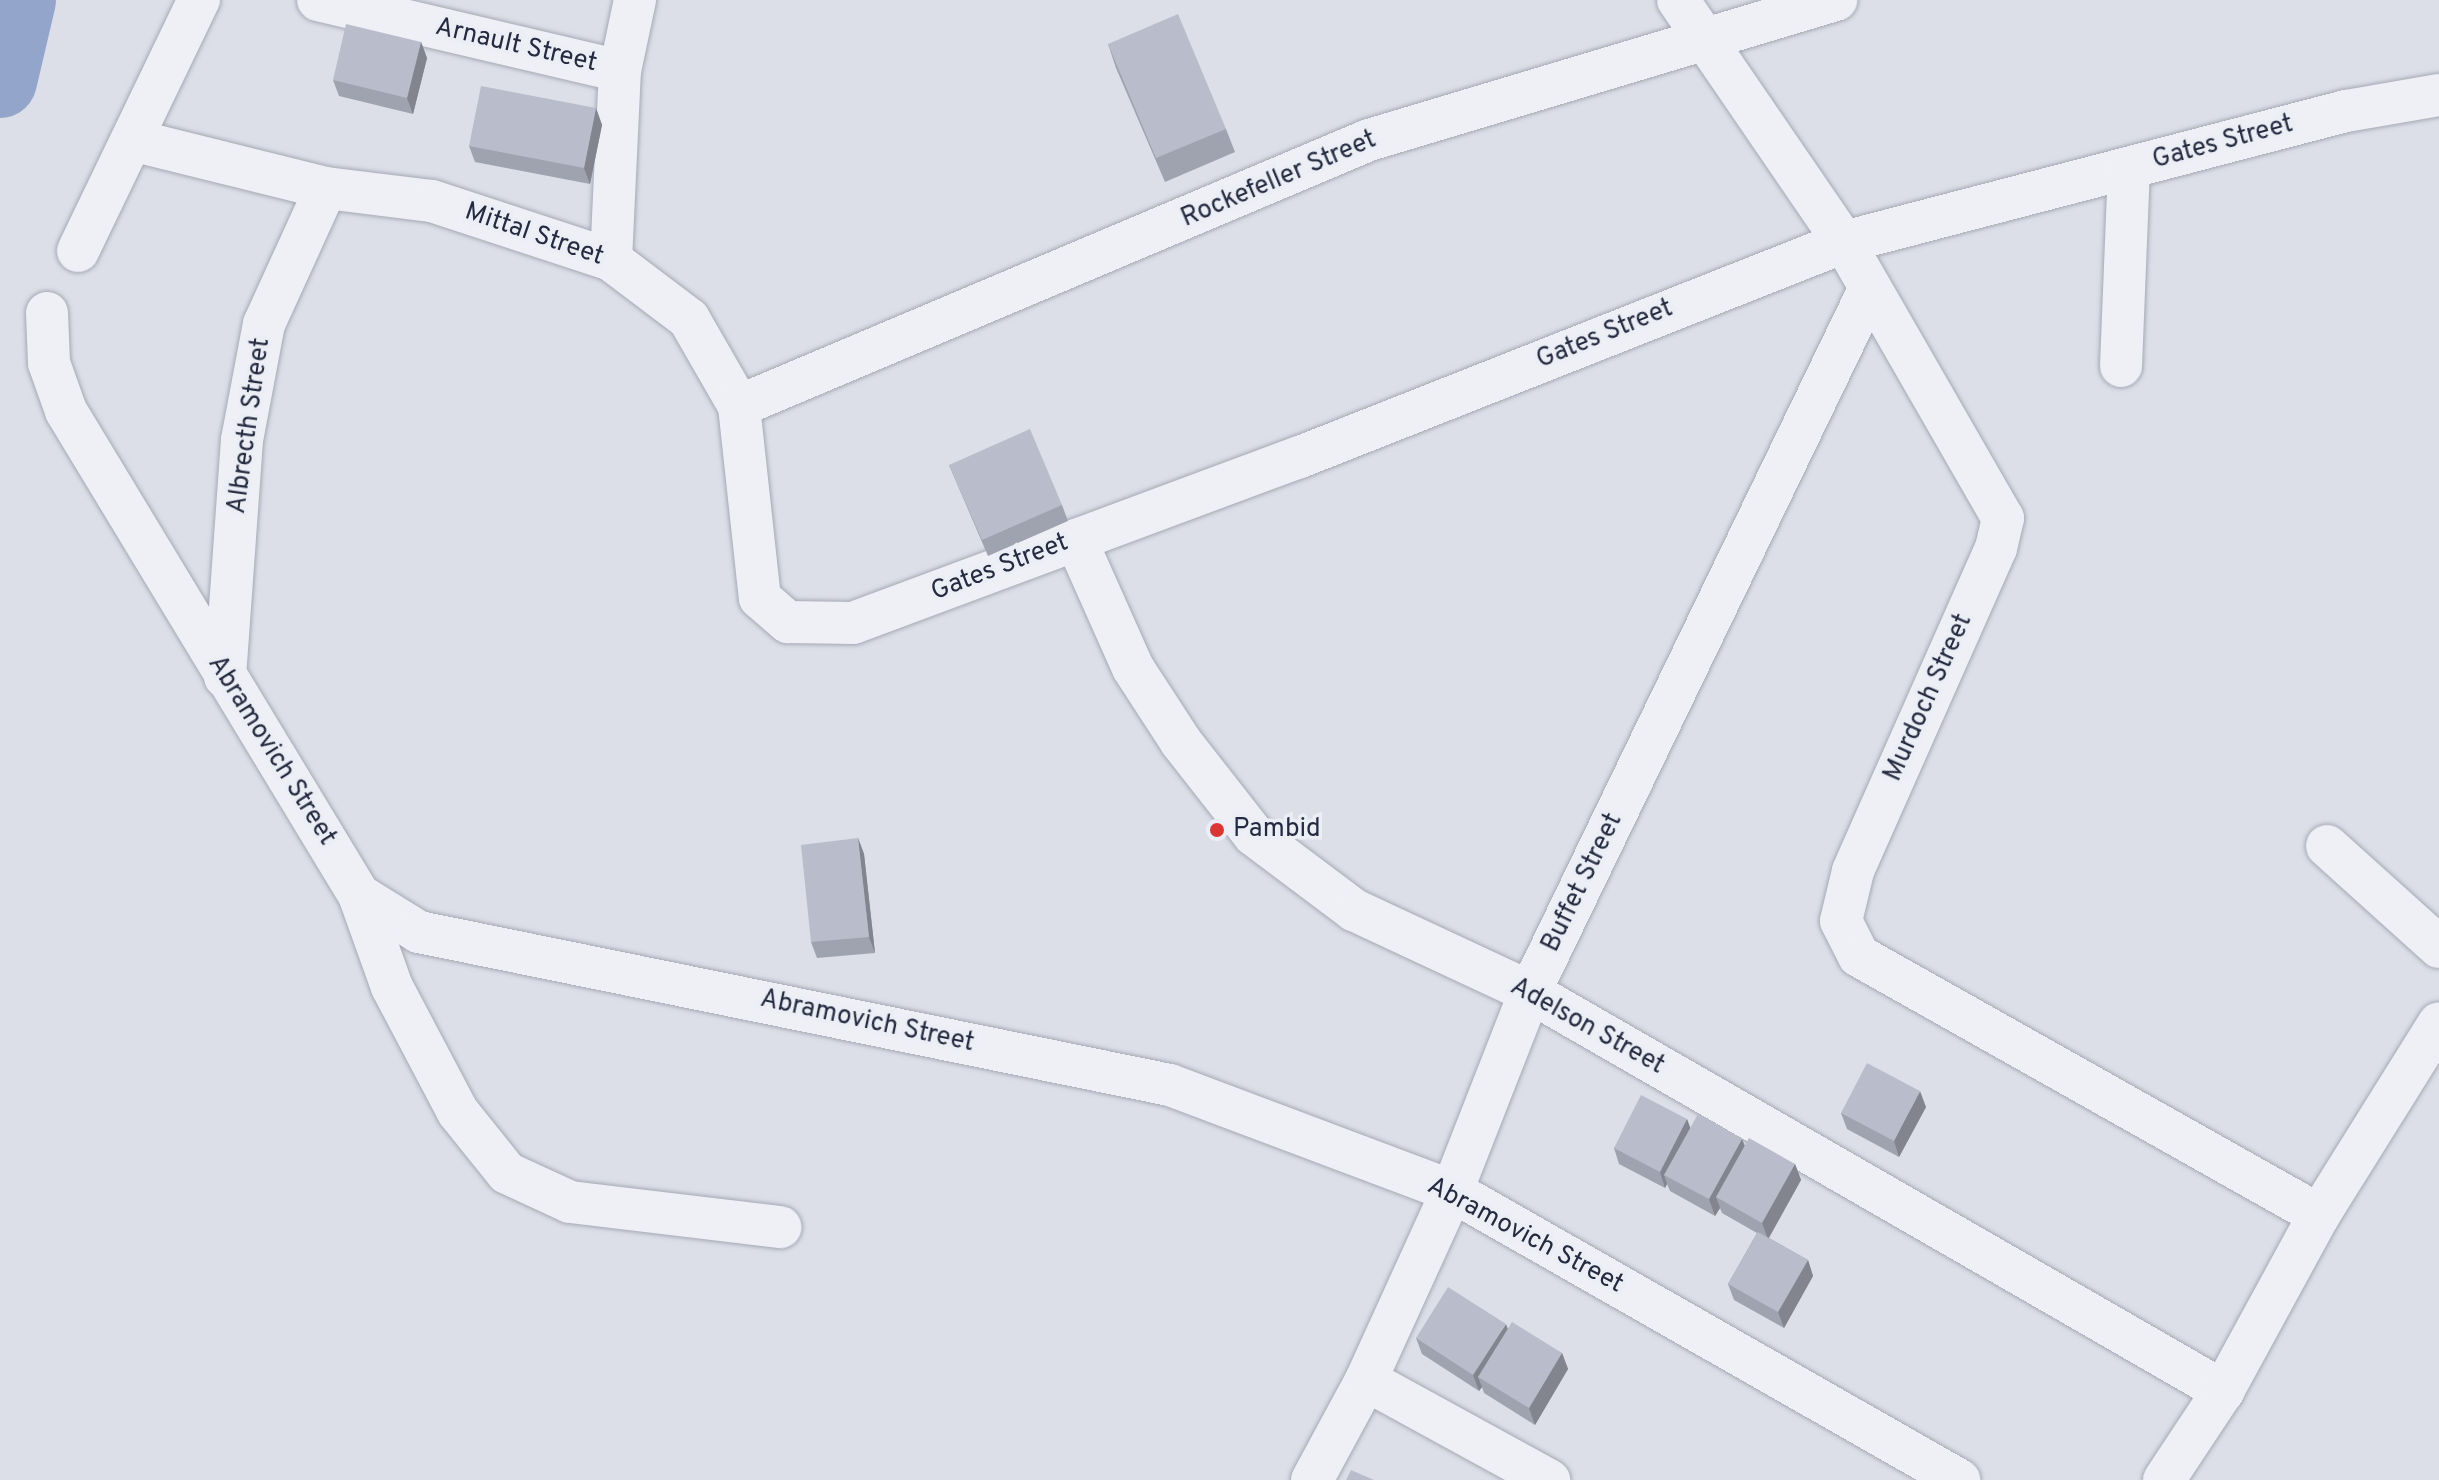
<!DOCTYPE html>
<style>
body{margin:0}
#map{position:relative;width:2439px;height:1480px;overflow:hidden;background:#dcdfe8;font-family:Overpass,sans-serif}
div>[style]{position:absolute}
.river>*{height:74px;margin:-37px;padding:0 37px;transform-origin:37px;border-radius:37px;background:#93a5cb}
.roads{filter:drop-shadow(0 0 2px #a5a9b5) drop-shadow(0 0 2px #a5a9b5)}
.minor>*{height:42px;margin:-21px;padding:0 21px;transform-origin:21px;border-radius:21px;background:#eff0f6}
.wall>*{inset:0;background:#9fa2af}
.shaded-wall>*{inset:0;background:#82848e}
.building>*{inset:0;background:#b9bccb}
.dots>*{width:22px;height:22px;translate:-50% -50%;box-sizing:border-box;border:4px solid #ebeef5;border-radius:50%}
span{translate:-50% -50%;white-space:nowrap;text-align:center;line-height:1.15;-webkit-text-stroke:7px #ebeef5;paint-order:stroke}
.street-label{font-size:26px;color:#242a3f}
.poi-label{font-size:26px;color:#242a3f}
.left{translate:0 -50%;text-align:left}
</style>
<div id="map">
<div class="river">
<i style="left:0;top:81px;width:83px;rotate:-76.8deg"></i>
</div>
<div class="roads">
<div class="minor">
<i style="left:318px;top:0;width:310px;rotate:13.2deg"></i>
<i style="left:1678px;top:0;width:293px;rotate:55.6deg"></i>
<i style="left:1844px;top:242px;width:319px;rotate:60.1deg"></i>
<i style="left:2003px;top:518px;width:31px;rotate:103deg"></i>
<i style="left:1996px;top:548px;width:353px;rotate:113.9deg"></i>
<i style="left:1853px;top:871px;width:51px;rotate:103.5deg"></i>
<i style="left:1841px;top:921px;width:39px;rotate:63deg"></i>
<i style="left:1859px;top:956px;width:528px;rotate:29.38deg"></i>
<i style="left:132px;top:140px;width:200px;rotate:13.9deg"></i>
<i style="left:326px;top:188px;width:107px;rotate:7deg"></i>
<i style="left:432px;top:201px;width:188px;rotate:18.2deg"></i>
<i style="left:611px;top:260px;width:98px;rotate:37.1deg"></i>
<i style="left:689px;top:319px;width:100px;rotate:60.1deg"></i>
<i style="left:739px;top:406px;width:193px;rotate:83.8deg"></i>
<i style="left:760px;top:598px;width:37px;rotate:41deg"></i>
<i style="left:788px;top:622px;width:65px;rotate:0.9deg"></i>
<i style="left:853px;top:623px;width:477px;rotate:-20.4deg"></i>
<i style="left:1300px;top:457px;width:585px;rotate:-21.56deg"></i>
<i style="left:1844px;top:242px;width:519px;rotate:-14.63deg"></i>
<i style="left:2346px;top:111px;width:94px;rotate:-9.8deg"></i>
<i style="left:78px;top:251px;width:279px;rotate:-64.3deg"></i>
<i style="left:611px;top:260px;width:189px;rotate:-87.3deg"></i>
<i style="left:620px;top:71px;width:73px;rotate:-78.1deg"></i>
<i style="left:47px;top:313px;width:50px;rotate:87.7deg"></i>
<i style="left:49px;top:363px;width:51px;rotate:70.5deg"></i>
<i style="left:66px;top:411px;width:566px;rotate:58.81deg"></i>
<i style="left:359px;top:895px;width:70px;rotate:31.7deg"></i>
<i style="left:419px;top:932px;width:766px;rotate:11.52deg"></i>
<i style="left:1170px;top:1085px;width:301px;rotate:20.6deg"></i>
<i style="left:1452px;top:1191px;width:584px;rotate:29.68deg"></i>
<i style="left:2121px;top:366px;width:198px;rotate:-87.7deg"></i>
<i style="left:739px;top:406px;width:684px;rotate:-22.89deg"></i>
<i style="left:1369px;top:140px;width:488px;rotate:-16.7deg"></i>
<i style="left:1076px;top:540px;width:140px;rotate:66deg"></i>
<i style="left:1133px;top:668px;width:88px;rotate:57deg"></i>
<i style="left:1181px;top:742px;width:118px;rotate:51.9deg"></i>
<i style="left:1254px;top:835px;width:125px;rotate:36.9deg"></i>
<i style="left:1354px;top:910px;width:194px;rotate:25deg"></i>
<i style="left:1530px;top:992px;width:800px;rotate:29.93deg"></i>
<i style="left:225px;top:677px;width:238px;rotate:-85.9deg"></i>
<i style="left:242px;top:440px;width:118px;rotate:-79.3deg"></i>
<i style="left:264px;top:324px;width:149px;rotate:-65.5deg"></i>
<i style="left:2327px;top:846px;width:151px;rotate:42deg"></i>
<i style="left:359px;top:895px;width:98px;rotate:70.3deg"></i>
<i style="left:392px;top:987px;width:141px;rotate:62.2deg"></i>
<i style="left:458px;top:1112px;width:78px;rotate:51.2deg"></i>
<i style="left:507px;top:1173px;width:69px;rotate:24.7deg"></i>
<i style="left:570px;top:1202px;width:212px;rotate:6.8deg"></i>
<i style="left:1366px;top:1380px;width:209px;rotate:28.7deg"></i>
<i style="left:1312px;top:1480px;width:114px;rotate:-61.6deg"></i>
<i style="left:1366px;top:1380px;width:208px;rotate:-65.5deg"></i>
<i style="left:1452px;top:1191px;width:214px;rotate:-68.6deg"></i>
<i style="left:1530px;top:992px;width:777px;rotate:-64.23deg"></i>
<i style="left:2164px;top:1480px;width:107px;rotate:-56.5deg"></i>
<i style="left:2223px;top:1391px;width:200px;rotate:-61.4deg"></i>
<i style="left:2319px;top:1215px;width:226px;rotate:-58deg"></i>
</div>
</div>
<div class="wall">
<i style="clip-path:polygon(421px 42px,427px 58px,413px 114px,339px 96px,333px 80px)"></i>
<i style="clip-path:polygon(1108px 44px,1226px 129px,1235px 152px,1165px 182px,1116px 68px)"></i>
<i style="clip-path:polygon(596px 108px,602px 125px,590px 184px,475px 162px,469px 146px)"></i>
<i style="clip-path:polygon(949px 465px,1062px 505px,1068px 521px,988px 556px)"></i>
<i style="clip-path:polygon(858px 838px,864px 854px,875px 953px,817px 958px,811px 942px)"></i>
<i style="clip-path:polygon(1926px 1107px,1899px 1157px,1847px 1129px,1841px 1113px)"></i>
<i style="clip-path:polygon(1687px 1119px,1690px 1128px,1742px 1139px,1745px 1146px,1795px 1164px,1801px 1180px,1769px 1238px,1808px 1260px,1813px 1276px,1784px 1328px,1734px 1300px,1728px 1284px,1757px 1233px,1722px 1213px,1720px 1208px,1715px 1216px,1670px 1191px,1667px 1184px,1665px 1188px,1619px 1164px,1614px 1148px)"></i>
<i style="clip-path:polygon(1508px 1330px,1562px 1353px,1568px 1369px,1535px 1425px,1484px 1393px,1482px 1387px,1479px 1391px,1422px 1354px,1416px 1338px)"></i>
</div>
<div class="shaded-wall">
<i style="clip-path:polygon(421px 42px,427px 58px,413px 114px,407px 98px)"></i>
<i style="clip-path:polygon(596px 108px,602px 125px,590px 184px,584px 168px)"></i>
<i style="clip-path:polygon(858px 838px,864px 854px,875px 953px,869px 937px)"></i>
<i style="clip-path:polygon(1920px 1091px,1926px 1107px,1899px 1157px,1894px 1141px)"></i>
<i style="clip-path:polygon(1687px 1119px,1693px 1135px,1664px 1175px,1667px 1184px,1665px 1188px,1660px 1172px)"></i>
<i style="clip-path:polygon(1742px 1139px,1748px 1155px,1716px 1197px,1720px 1208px,1715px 1216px,1709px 1199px)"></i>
<i style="clip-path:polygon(1795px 1164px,1801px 1180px,1768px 1239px,1762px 1223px)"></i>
<i style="clip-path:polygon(1808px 1260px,1813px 1276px,1784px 1328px,1778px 1312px)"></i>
<i style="clip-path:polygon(1506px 1324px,1512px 1340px,1478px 1377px,1482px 1387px,1479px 1391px,1473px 1375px)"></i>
<i style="clip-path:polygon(1562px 1353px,1568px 1369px,1535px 1425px,1529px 1408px)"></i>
</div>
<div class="building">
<i style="clip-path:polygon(1178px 14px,1226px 129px,1156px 158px,1108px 44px)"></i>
<i style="clip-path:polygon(346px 24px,421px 42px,407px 98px,333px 80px)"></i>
<i style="clip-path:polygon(481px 86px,596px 108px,584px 168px,469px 146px)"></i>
<i style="clip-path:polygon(1030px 429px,1062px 505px,982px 540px,949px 465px)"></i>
<i style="clip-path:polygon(858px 838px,869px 937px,811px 942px,801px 845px)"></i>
<i style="clip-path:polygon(1867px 1063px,1920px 1091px,1894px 1141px,1841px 1113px)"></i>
<i style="clip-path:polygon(1641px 1095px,1687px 1119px,1660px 1172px,1614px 1148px)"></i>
<i style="clip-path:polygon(1698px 1114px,1742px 1139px,1709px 1199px,1664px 1175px)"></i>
<i style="clip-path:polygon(1749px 1138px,1795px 1164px,1762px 1223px,1716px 1197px)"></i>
<i style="clip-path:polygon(1758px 1232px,1808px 1260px,1778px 1312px,1728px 1284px)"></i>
<i style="clip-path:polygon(1448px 1287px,1506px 1324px,1473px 1375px,1416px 1338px)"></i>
<i style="clip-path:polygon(1512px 1322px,1562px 1353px,1529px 1408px,1478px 1377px)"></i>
<i style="clip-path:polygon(1351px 1470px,1374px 1480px,1346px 1480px)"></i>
</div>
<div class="dots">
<i style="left:1217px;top:830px;background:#da3634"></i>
</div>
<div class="street-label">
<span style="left:516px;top:46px;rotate:13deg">Arnault Street</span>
<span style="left:2223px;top:143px;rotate:-15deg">Gates Street</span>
<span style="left:1279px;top:180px;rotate:-23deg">Rockefeller Street</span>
<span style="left:534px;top:235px;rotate:19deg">Mittal Street</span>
<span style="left:1605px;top:335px;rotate:-22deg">Gates Street</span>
<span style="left:250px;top:426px;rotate:-82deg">Albrecth Street</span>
<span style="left:1000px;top:568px;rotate:-21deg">Gates Street</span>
<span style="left:1929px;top:698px;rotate:-66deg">Murdoch Street</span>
<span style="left:271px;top:751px;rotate:58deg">Abramovich Street</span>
<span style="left:1583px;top:883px;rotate:-64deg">Buffet Street</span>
<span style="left:867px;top:1022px;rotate:12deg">Abramovich Street</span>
<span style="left:1587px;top:1027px;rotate:29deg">Adelson Street</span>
<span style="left:1525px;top:1236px;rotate:28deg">Abramovich Street</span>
</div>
<div class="poi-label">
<span class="left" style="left:1233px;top:830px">Pambid</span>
</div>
</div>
